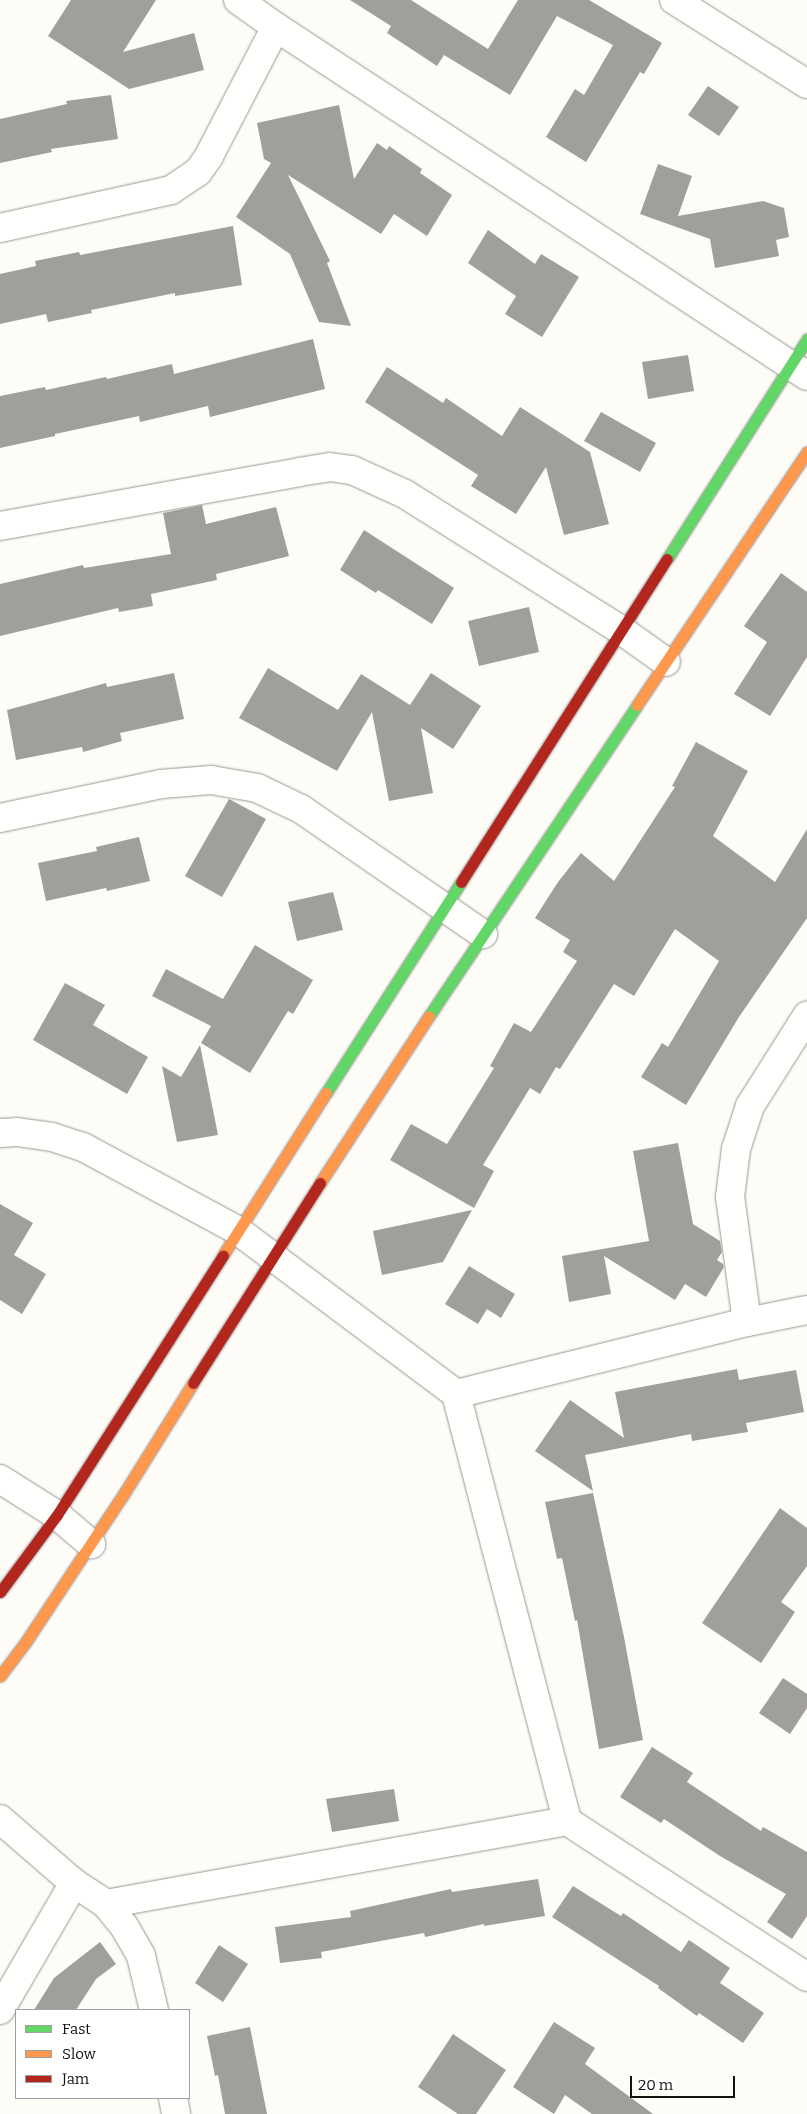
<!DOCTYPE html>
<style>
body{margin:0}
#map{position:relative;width:807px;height:2114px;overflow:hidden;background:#fdfcf7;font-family:Bitter,serif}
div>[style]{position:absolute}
.building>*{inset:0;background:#a19f9c}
.roads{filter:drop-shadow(0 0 1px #979795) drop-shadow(0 0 1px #979795)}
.street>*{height:28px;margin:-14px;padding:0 14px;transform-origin:14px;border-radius:14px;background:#fffffe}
.fast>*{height:11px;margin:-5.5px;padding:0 5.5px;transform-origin:5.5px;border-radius:5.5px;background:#63d668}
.slow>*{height:11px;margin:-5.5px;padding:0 5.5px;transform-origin:5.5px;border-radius:5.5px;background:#ff974d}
.jam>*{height:11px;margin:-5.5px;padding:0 5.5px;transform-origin:5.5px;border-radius:5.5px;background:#b3261e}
span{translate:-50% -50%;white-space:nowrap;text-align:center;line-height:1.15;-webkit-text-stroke:5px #fff;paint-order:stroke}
.legend{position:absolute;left:15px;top:2009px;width:175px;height:90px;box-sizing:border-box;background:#fff;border:1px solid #a0a0a0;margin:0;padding:6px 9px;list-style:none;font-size:15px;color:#111}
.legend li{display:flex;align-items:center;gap:10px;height:25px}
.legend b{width:25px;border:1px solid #a0a0a0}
.scale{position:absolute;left:630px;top:2076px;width:105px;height:22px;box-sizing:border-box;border:2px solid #111;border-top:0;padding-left:6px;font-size:15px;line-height:18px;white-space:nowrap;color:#111;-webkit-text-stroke:4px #fff;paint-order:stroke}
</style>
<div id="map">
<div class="building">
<i style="clip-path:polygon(71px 0,156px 0,123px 52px,194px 33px,204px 70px,129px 89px,48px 36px)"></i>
<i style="clip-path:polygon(350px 0,411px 0,488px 49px,518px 0,589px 0,662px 43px,644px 74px,640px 72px,586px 162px,546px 137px,575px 89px,584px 95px,613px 45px,557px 16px,510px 95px,444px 55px,437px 66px,387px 33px,391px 26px)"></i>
<i style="clip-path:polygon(708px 86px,739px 107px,719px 136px,688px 115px)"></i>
<i style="clip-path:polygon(111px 95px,118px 139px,51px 149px,52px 152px,0 163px,0 119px,67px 104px,66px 101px)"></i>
<i style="clip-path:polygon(339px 105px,354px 179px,377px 143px,387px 150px,389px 146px,422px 169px,420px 173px,452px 195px,427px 236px,394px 214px,381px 234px,288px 175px,330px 261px,327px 263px,351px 326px,319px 322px,290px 254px,236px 217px,271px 163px,264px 159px,257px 123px)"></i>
<i style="clip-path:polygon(658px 164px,692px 176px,678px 216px,763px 201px,784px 208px,789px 237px,776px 240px,779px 256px,715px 268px,710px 239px,640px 214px)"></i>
<i style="clip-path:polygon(233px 226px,242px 285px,175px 296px,175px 293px,91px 310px,92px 313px,48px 322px,46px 314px,0 324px,0 274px,36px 266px,35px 261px,79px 252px,80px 255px)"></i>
<i style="clip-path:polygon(488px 230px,535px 264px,541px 254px,579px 277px,542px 337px,505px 314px,516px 296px,468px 263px)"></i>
<i style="clip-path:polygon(313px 339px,325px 389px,210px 417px,208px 406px,140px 422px,139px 416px,55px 434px,55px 436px,0 448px,0 396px,45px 387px,46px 390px,106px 377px,107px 379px,172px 364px,174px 374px)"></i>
<i style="clip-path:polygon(688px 355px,694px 391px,648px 399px,642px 362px)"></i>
<i style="clip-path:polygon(387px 367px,443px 403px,446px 398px,502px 436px,520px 407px,590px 452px,609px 524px,564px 535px,546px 467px,516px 514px,471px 486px,478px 475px,365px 402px)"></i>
<i style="clip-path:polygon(601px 412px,656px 443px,640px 472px,584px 441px)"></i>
<i style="clip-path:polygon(202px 505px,206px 524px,276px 507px,289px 556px,216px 574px,217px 580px,151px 594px,153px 606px,119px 612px,118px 608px,0 636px,0 584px,83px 565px,84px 568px,171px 554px,163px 513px)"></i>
<i style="clip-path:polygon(364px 530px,454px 588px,432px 624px,378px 590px,376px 593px,340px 570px)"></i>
<i style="clip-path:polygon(781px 573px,807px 592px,807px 657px,770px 716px,734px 694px,767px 642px,744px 626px)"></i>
<i style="clip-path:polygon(529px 607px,539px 652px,479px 666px,468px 621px)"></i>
<i style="clip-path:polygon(268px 668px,338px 710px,361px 674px,410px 705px,431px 673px,481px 706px,453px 749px,421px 728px,433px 793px,389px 801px,372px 712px,337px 771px,239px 718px)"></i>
<i style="clip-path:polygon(174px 673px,184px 719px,120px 733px,122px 741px,83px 752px,82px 747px,16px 760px,7px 710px,106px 683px,107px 687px)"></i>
<i style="clip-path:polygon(696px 742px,748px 771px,713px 836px,775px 882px,807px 829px,807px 918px,739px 1017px,686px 1105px,641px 1077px,662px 1043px,668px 1047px,719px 961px,675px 929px,634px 996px,614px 984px,560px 1069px,556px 1067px,540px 1094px,530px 1088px,483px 1165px,494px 1171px,474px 1208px,390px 1160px,411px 1124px,447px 1144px,494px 1068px,490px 1066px,514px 1023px,531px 1032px,577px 961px,563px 952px,570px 940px,535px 918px,558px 882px,581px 853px,614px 881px,675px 787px,672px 786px)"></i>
<i style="clip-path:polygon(229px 799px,266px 819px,222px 897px,185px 876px)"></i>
<i style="clip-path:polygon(139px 837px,150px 881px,107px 891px,106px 888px,46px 901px,38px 863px,97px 851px,96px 847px)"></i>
<i style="clip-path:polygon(333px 892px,343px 930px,297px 941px,288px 902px)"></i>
<i style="clip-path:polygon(255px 945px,313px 980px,293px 1014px,288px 1011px,250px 1073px,201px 1043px,211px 1026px,152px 996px,166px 969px,223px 999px)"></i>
<i style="clip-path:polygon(65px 983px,105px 1005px,93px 1025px,148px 1057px,127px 1094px,33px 1040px)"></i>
<i style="clip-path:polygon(200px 1045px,218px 1135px,177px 1142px,162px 1066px,181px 1077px)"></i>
<i style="clip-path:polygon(678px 1143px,693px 1224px,720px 1241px,722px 1252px,717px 1260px,723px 1264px,724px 1267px,706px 1297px,685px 1284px,675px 1300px,604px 1256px,611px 1294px,569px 1302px,562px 1256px,649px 1241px,633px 1151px)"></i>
<i style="clip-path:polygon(0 1204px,33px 1223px,14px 1255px,46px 1274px,22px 1314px,0 1300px)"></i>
<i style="clip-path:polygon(472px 1210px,443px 1262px,382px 1275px,373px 1231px)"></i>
<i style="clip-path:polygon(469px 1266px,515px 1294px,501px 1318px,487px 1309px,478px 1324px,445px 1304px)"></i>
<i style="clip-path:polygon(737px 1369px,739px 1380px,796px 1370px,804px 1412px,746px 1423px,748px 1432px,692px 1441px,691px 1434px,585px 1455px,593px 1491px,535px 1451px,570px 1400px,624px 1438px,615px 1392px)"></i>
<i style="clip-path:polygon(593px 1493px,624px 1637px,643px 1740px,599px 1749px,577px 1620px,575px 1621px,562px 1558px,557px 1559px,545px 1502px)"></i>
<i style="clip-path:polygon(780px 1508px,807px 1528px,807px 1566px,781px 1602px,795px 1612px,761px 1663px,702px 1623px)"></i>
<i style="clip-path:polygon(783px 1678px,807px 1694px,807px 1708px,790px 1734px,759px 1713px)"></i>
<i style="clip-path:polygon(652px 1747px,693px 1773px,687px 1782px,761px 1831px,763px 1827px,807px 1852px,807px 1916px,792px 1939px,767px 1922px,786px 1894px,720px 1856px,664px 1819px,661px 1823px,620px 1797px)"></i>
<i style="clip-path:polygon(394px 1789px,399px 1821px,332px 1832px,326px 1799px)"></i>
<i style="clip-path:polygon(538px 1879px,545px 1916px,484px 1926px,484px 1924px,425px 1937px,424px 1933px,321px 1952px,322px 1958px,280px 1963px,275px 1927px,351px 1917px,350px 1911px,451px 1889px,452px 1892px)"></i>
<i style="clip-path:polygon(573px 1886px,621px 1916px,623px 1913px,681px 1952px,689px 1940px,730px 1968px,720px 1983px,764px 2013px,743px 2043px,699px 2013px,697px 2016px,658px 1988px,659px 1986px,552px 1917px)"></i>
<i style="clip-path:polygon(100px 1942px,116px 1964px,96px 1979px,76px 2010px,34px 2010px,54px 1978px)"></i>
<i style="clip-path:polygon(219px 1945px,248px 1964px,223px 2002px,195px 1983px)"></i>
<i style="clip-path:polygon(554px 2022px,595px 2048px,585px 2064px,653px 2114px,592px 2114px,565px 2095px,554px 2114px,513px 2087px)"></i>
<i style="clip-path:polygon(250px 2027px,267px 2114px,225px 2114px,218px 2075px,215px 2076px,207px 2036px)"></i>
<i style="clip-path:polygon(453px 2034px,506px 2070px,476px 2114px,458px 2114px,418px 2087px)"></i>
</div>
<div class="roads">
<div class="street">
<i style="left:238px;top:0;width:47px;rotate:35.4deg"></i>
<i style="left:276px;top:27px;width:635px;rotate:33.31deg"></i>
<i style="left:674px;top:0;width:157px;rotate:32.3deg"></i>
<i style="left:0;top:228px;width:175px;rotate:-12.5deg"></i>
<i style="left:171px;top:190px;width:32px;rotate:-34deg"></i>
<i style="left:198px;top:172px;width:19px;rotate:-55deg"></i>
<i style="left:209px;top:156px;width:145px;rotate:-62.6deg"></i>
<i style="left:0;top:526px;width:304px;rotate:-10.2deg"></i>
<i style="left:299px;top:472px;width:31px;rotate:-9deg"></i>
<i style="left:330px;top:467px;width:22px;rotate:8deg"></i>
<i style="left:352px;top:470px;width:58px;rotate:24.4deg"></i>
<i style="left:405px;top:494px;width:255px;rotate:32.2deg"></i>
<i style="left:621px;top:630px;width:55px;rotate:35.4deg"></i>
<i style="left:0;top:818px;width:165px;rotate:-11.9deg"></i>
<i style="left:161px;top:784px;width:50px;rotate:-4.6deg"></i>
<i style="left:211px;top:780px;width:47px;rotate:9.9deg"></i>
<i style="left:257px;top:788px;width:49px;rotate:25.5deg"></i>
<i style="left:301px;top:809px;width:221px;rotate:34.5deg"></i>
<i style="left:0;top:1133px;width:17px;rotate:-3deg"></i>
<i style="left:17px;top:1132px;width:35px;rotate:8deg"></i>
<i style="left:52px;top:1137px;width:33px;rotate:18deg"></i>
<i style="left:83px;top:1147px;width:175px;rotate:28.3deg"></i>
<i style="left:237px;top:1230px;width:274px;rotate:36.8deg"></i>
<i style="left:456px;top:1394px;width:300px;rotate:-13.9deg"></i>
<i style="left:747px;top:1322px;width:61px;rotate:-11.3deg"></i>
<i style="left:747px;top:1322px;width:126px;rotate:-97.7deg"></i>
<i style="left:730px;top:1197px;width:48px;rotate:-82.9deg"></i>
<i style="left:736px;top:1149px;width:45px;rotate:-72deg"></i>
<i style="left:750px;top:1106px;width:107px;rotate:-57.7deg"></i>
<i style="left:456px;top:1394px;width:441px;rotate:75.4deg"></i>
<i style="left:0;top:1479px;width:67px;rotate:32.3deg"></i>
<i style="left:57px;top:1515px;width:45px;rotate:40.5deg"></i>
<i style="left:0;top:1819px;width:98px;rotate:40.9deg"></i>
<i style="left:74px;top:1883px;width:38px;rotate:33deg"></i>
<i style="left:106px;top:1904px;width:28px;rotate:51deg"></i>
<i style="left:124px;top:1926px;width:34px;rotate:60deg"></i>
<i style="left:141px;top:1956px;width:56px;rotate:76.5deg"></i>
<i style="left:106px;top:1904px;width:468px;rotate:-10.2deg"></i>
<i style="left:567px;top:1821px;width:286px;rotate:33deg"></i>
<i style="left:0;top:2010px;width:147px;rotate:-59.8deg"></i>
<i style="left:173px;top:2098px;width:16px;rotate:79deg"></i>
</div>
<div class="fast">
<i style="left:667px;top:559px;width:261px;rotate:-57.5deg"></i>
<i style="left:429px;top:1016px;width:374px;rotate:-56.2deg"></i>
<i style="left:326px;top:1093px;width:250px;rotate:-57.4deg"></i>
</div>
<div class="slow">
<i style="left:637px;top:705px;width:305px;rotate:-56.1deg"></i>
<i style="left:320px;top:1183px;width:199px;rotate:-56.9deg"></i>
<i style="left:223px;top:1255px;width:192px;rotate:-57.6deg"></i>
<i style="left:0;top:1676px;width:41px;rotate:-52.9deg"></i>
<i style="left:25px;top:1643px;width:178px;rotate:-56.5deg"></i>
<i style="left:123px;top:1495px;width:132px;rotate:-58deg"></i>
</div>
<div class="jam">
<i style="left:461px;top:882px;width:383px;rotate:-57.5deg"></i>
<i style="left:193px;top:1383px;width:237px;rotate:-57.6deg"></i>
<i style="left:0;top:1592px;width:96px;rotate:-53.5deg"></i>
<i style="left:57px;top:1515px;width:308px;rotate:-57.4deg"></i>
</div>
</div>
<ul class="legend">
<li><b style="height:6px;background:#63d668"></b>Fast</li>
<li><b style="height:6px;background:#ff974d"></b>Slow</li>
<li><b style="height:6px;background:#b3261e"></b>Jam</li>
</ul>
<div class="scale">20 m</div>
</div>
